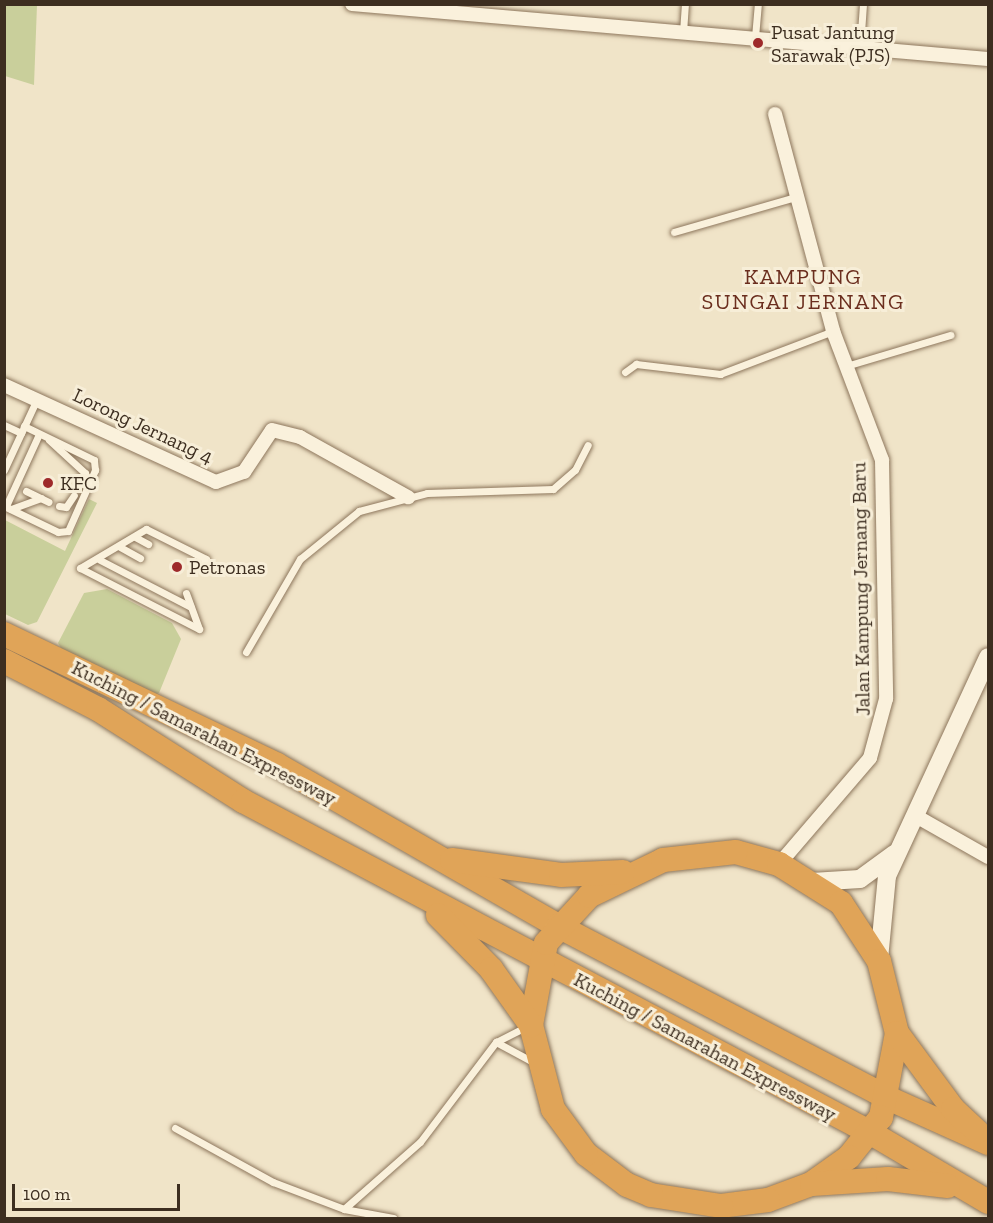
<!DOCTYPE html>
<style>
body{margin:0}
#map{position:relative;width:993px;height:1223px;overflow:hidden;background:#f0e4c8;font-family:"Zilla Slab",serif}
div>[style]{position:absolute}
.green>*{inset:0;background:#c9cf9b}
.roads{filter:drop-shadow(0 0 2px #8d765c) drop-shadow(0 0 2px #8d765c)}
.lane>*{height:7px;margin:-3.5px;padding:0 3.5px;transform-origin:3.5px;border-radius:3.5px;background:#faf1dc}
.street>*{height:14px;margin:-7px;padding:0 7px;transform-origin:7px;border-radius:7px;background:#faf1dc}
.secondary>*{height:18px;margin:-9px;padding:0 9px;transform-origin:9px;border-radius:9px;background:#faf1dc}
.highway>*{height:24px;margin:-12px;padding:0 12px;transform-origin:12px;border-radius:12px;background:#e0a458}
.dots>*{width:16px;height:16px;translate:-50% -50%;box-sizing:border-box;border:3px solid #f7eed8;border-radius:50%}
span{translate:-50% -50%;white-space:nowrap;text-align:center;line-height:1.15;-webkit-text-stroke:6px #f7eed8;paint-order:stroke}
.poi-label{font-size:20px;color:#3d2e20}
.left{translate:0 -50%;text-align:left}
.street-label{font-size:20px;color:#3d2e20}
.quarter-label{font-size:22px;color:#6b2e1e;letter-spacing:1.5px}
.frame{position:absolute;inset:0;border:6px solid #3d2e20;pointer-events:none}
.scale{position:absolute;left:12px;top:1184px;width:168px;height:27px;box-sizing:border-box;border:3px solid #3d2e20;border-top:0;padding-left:8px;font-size:18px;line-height:21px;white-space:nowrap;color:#3d2e20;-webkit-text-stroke:4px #f7eed8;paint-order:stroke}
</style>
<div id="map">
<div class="green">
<i style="clip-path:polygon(4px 5px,37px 5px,34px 85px,5px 76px)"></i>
<i style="clip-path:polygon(89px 499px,97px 503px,37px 622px,28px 625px,5px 614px,5px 520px,65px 551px)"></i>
<i style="clip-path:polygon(107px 589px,172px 623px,181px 639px,159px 693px,150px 697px,65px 655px,58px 643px,84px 593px)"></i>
</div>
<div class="roads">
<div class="lane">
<i style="left:683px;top:32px;width:28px;rotate:-86deg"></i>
<i style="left:755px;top:37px;width:33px;rotate:-85deg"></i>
<i style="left:860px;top:47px;width:43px;rotate:-86deg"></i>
<i style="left:674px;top:232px;width:126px;rotate:-16.1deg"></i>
<i style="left:846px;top:366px;width:109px;rotate:-16.6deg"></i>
<i style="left:625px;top:372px;width:14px;rotate:-36deg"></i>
<i style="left:636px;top:364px;width:85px;rotate:6.8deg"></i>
<i style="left:720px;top:374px;width:121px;rotate:-20.8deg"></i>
<i style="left:4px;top:425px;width:19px;rotate:25deg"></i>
<i style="left:49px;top:440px;width:49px;rotate:42.5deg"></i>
<i style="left:85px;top:473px;width:14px;rotate:115deg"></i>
<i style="left:4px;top:470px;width:78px;rotate:-65.1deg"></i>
<i style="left:26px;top:491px;width:25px;rotate:26deg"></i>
<i style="left:4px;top:506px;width:60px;rotate:25.7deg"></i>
<i style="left:58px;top:532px;width:10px;rotate:-6deg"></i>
<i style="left:68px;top:531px;width:67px;rotate:-66.1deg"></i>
<i style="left:95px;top:470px;width:10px;rotate:-96deg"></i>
<i style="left:94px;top:460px;width:78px;rotate:-154.1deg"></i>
<i style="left:6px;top:506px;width:79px;rotate:-65.4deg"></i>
<i style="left:59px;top:506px;width:7px;rotate:8deg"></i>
<i style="left:66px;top:507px;width:14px;rotate:-56deg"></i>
<i style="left:11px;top:509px;width:32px;rotate:-20deg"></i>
<i style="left:135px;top:537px;width:15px;rotate:28deg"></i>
<i style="left:120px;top:547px;width:23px;rotate:29deg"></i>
<i style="left:100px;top:560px;width:102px;rotate:27.3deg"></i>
<i style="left:80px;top:568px;width:77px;rotate:-30.6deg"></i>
<i style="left:146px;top:529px;width:67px;rotate:26.6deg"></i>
<i style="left:206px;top:559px;width:6px;rotate:121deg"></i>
<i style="left:80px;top:568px;width:134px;rotate:27.1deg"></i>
<i style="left:186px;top:593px;width:38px;rotate:70deg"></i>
<i style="left:246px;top:652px;width:108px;rotate:-59.9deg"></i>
<i style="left:300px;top:559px;width:76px;rotate:-39.1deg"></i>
<i style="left:359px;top:511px;width:70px;rotate:-14.8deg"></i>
<i style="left:427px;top:493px;width:126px;rotate:-1.8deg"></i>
<i style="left:553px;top:489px;width:29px;rotate:-41deg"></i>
<i style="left:575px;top:470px;width:28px;rotate:-63deg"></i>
<i style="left:496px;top:1042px;width:42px;rotate:28.4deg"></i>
<i style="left:175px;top:1128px;width:112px;rotate:28.9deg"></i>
<i style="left:273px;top:1182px;width:76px;rotate:20.8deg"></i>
<i style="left:344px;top:1209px;width:50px;rotate:10.4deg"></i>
<i style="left:344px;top:1209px;width:101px;rotate:-41.4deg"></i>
<i style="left:420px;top:1142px;width:126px;rotate:-52.8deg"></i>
<i style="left:496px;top:1042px;width:34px;rotate:-27deg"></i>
</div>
<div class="street">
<i style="left:352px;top:4px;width:638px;rotate:4.94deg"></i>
<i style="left:775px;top:114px;width:225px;rotate:75deg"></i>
<i style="left:833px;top:331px;width:138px;rotate:69.2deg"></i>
<i style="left:882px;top:460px;width:239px;rotate:89deg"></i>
<i style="left:886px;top:699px;width:61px;rotate:105.2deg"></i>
<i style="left:870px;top:758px;width:140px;rotate:130.6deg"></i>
<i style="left:4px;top:385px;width:233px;rotate:24.6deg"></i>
<i style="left:216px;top:482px;width:30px;rotate:-20deg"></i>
<i style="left:244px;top:472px;width:50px;rotate:-56.3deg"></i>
<i style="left:272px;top:430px;width:29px;rotate:14deg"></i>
<i style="left:300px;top:437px;width:124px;rotate:29.1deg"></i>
<i style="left:914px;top:815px;width:85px;rotate:29.6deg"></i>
</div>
<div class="secondary">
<i style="left:812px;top:882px;width:48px;rotate:-3.6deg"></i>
<i style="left:860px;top:879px;width:42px;rotate:-36.3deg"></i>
<i style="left:879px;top:959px;width:83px;rotate:-84.5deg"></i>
<i style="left:887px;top:876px;width:241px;rotate:-65.2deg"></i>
</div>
<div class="highway">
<i style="left:4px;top:634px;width:303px;rotate:25.6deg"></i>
<i style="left:277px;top:765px;width:324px;rotate:29.8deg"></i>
<i style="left:558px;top:926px;width:372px;rotate:27.5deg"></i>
<i style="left:888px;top:1098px;width:110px;rotate:24.2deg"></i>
<i style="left:4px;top:661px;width:106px;rotate:27.1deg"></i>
<i style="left:98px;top:709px;width:172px;rotate:32.4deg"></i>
<i style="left:243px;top:801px;width:710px;rotate:27.86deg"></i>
<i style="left:871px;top:1133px;width:136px;rotate:30.5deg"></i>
<i style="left:736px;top:852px;width:45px;rotate:15.6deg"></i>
<i style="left:779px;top:864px;width:73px;rotate:32.2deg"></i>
<i style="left:841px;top:903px;width:69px;rotate:56.8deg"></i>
<i style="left:879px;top:961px;width:74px;rotate:76deg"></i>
<i style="left:897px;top:1033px;width:86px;rotate:100.8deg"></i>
<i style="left:881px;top:1117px;width:51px;rotate:128.7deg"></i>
<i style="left:849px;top:1157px;width:47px;rotate:144.6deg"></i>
<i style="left:811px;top:1184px;width:46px;rotate:159.6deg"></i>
<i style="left:768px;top:1200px;width:47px;rotate:172.7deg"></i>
<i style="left:721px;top:1206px;width:71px;rotate:-171.1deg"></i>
<i style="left:651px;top:1195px;width:26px;rotate:-157deg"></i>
<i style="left:627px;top:1185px;width:51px;rotate:-142.9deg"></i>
<i style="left:586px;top:1154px;width:56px;rotate:-126.3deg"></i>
<i style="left:553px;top:1109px;width:87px;rotate:-104.7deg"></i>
<i style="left:531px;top:1025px;width:83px;rotate:-79.6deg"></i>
<i style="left:546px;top:943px;width:64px;rotate:-47.5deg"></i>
<i style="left:589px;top:896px;width:82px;rotate:-25.9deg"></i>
<i style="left:663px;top:860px;width:73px;rotate:-6.3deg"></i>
<i style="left:452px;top:860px;width:110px;rotate:7.8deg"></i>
<i style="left:561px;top:875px;width:62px;rotate:-2.8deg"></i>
<i style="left:438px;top:915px;width:76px;rotate:45.5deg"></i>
<i style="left:491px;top:969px;width:69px;rotate:54.5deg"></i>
<i style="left:897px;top:1033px;width:94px;rotate:53.6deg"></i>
<i style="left:953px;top:1109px;width:33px;rotate:43deg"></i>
<i style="left:812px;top:1184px;width:76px;rotate:-3.8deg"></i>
<i style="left:888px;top:1179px;width:60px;rotate:6.7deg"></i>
</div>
</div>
<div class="dots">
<i style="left:758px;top:43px;background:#9e2a2b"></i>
<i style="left:48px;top:483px;background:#9e2a2b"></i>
<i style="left:177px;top:567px;background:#9e2a2b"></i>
</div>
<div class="poi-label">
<span class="left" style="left:771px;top:44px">Pusat Jantung<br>Sarawak (PJS)</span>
<span class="left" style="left:60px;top:483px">KFC</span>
<span class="left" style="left:189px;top:567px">Petronas</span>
</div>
<div class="street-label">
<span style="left:143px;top:426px;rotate:25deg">Lorong Jernang 4</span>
<span style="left:861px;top:589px;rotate:-91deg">Jalan Kampung Jernang Baru</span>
<span style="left:204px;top:733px;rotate:27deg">Kuching / Samarahan Expressway</span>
<span style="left:705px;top:1047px;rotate:28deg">Kuching / Samarahan Expressway</span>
</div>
<div class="quarter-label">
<span style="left:803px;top:289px">KAMPUNG<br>SUNGAI JERNANG</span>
</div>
<div class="frame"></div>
<div class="scale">100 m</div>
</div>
